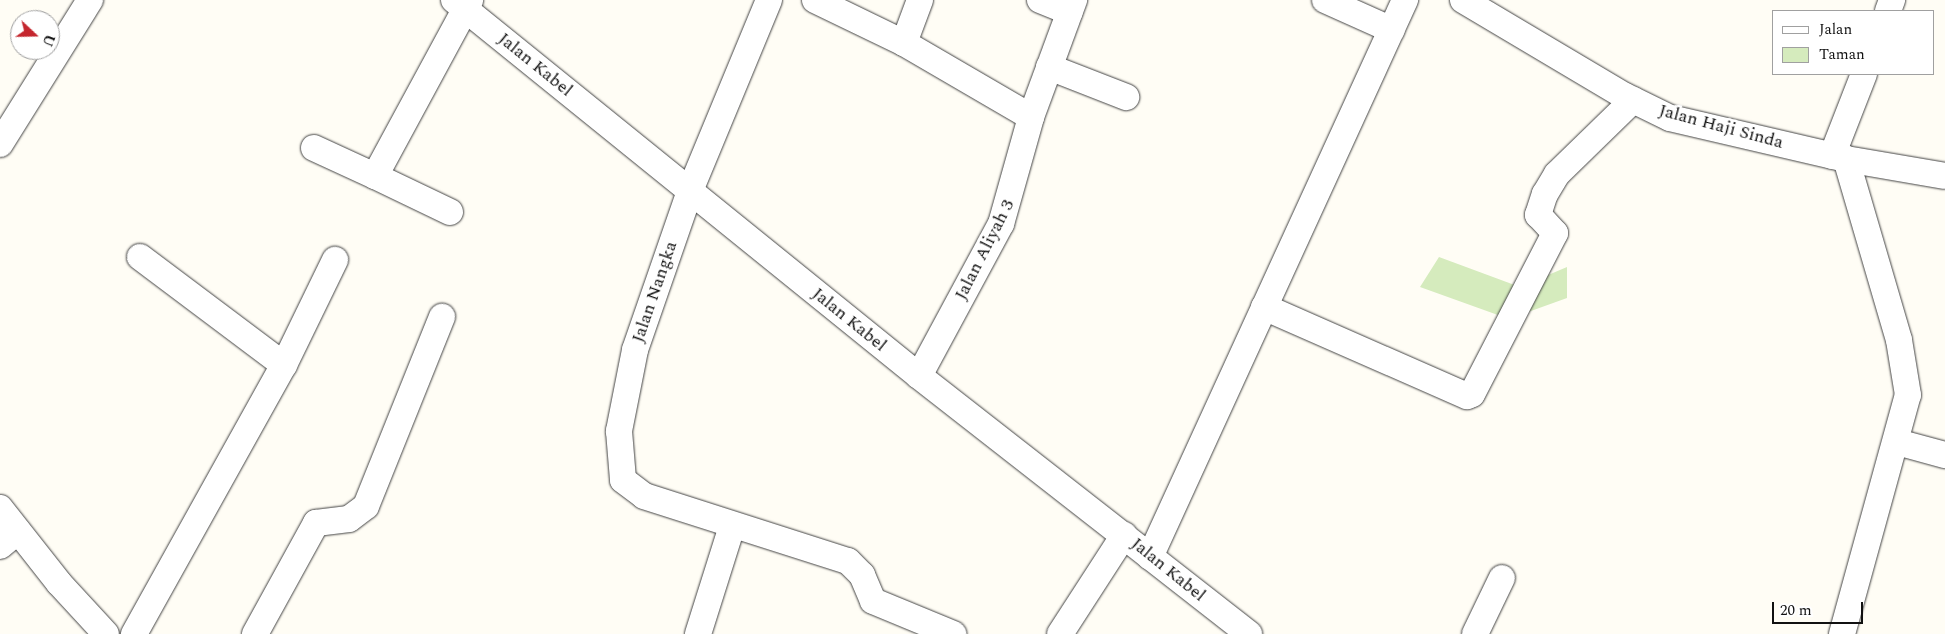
<!DOCTYPE html>
<style>
body{margin:0}
#map{position:relative;width:1945px;height:634px;overflow:hidden;background:#fffdf5;font-family:Spectral,serif}
div>[style]{position:absolute}
.green>*{inset:0;background:#d5ebbd}
.roads{filter:drop-shadow(0 0 1px #444) drop-shadow(0 0 1px #444)}
.street>*{height:26px;margin:-13px;padding:0 13px;transform-origin:13px;border-radius:13px;background:#fff}
span{translate:-50% -50%;white-space:nowrap;text-align:center;line-height:1.15;-webkit-text-stroke:5px #fff;paint-order:stroke}
.street-label{font-size:18px;color:#111}
.legend{position:absolute;left:1772px;top:10px;width:162px;height:65px;box-sizing:border-box;background:#fff;border:1px solid #a0a0a0;margin:0;padding:6px 9px;list-style:none;font-size:15px;color:#111}
.legend li{display:flex;align-items:center;gap:10px;height:25px}
.legend b{width:25px;border:1px solid #a0a0a0}
.north{position:absolute;left:10px;top:10px;width:50px;height:50px;box-sizing:border-box;background:#fff;border:1px solid #a0a0a0;border-radius:50%;rotate:111deg;font-size:14px;font-weight:700;line-height:20px;text-align:center;color:#111}
.north::after{content:'';display:block;margin:auto;width:18px;height:22px;background:#c4262e;clip-path:polygon(50% 0,100% 100%,50% 72%,0 100%)}
.scale{position:absolute;left:1772px;top:602px;width:91px;height:22px;box-sizing:border-box;border:2px solid #111;border-top:0;padding-left:6px;font-size:15px;line-height:18px;white-space:nowrap;color:#111;-webkit-text-stroke:4px #fff;paint-order:stroke}
</style>
<div id="map">
<div class="green">
<i style="clip-path:polygon(1439px 257px,1520px 287px,1567px 267px,1567px 298px,1509px 319px,1420px 287px)"></i>
</div>
<div class="roads">
<div class="street">
<i style="left:454px;top:0;width:598px;rotate:38.96deg"></i>
<i style="left:919px;top:376px;width:419px;rotate:38deg"></i>
<i style="left:769px;top:0;width:207px;rotate:112.5deg"></i>
<i style="left:690px;top:191px;width:168px;rotate:109.1deg"></i>
<i style="left:635px;top:350px;width:83px;rotate:101.2deg"></i>
<i style="left:619px;top:431px;width:49px;rotate:85.3deg"></i>
<i style="left:623px;top:480px;width:26px;rotate:37deg"></i>
<i style="left:644px;top:496px;width:214px;rotate:17.7deg"></i>
<i style="left:848px;top:561px;width:20px;rotate:45deg"></i>
<i style="left:862px;top:575px;width:28px;rotate:67deg"></i>
<i style="left:873px;top:601px;width:87px;rotate:22.4deg"></i>
<i style="left:815px;top:0;width:99px;rotate:25.8deg"></i>
<i style="left:904px;top:43px;width:147px;rotate:30.2deg"></i>
<i style="left:1040px;top:0;width:32px;rotate:22deg"></i>
<i style="left:1325px;top:0;width:73px;rotate:24.1deg"></i>
<i style="left:1463px;top:0;width:188px;rotate:30.7deg"></i>
<i style="left:1625px;top:96px;width:50px;rotate:26.1deg"></i>
<i style="left:1670px;top:118px;width:181px;rotate:13.1deg"></i>
<i style="left:1846px;top:159px;width:100px;rotate:9.7deg"></i>
<i style="left:1888px;top:11px;width:12px;rotate:-70deg"></i>
<i style="left:904px;top:43px;width:46px;rotate:-69.6deg"></i>
<i style="left:1049px;top:67px;width:83px;rotate:21.3deg"></i>
<i style="left:0;top:144px;width:170px;rotate:-58deg"></i>
<i style="left:314px;top:148px;width:67px;rotate:24.7deg"></i>
<i style="left:1832px;top:156px;width:88px;rotate:-68.7deg"></i>
<i style="left:450px;top:212px;width:83px;rotate:-154.4deg"></i>
<i style="left:375px;top:176px;width:200px;rotate:-61.6deg"></i>
<i style="left:140px;top:257px;width:180px;rotate:36.9deg"></i>
<i style="left:1264px;top:307px;width:222px;rotate:23.7deg"></i>
<i style="left:1467px;top:396px;width:5px;rotate:-22deg"></i>
<i style="left:1472px;top:394px;width:181px;rotate:-62.7deg"></i>
<i style="left:1555px;top:233px;width:25px;rotate:-133deg"></i>
<i style="left:1538px;top:215px;width:22px;rotate:-72deg"></i>
<i style="left:1545px;top:194px;width:23px;rotate:-59deg"></i>
<i style="left:1557px;top:174px;width:106px;rotate:-44.2deg"></i>
<i style="left:919px;top:376px;width:173px;rotate:-61.7deg"></i>
<i style="left:1001px;top:224px;width:111px;rotate:-74.3deg"></i>
<i style="left:1031px;top:117px;width:125px;rotate:-69.8deg"></i>
<i style="left:1897px;top:442px;width:50px;rotate:15.2deg"></i>
<i style="left:0;top:508px;width:95px;rotate:51.8deg"></i>
<i style="left:59px;top:583px;width:69px;rotate:47.3deg"></i>
<i style="left:0;top:546px;width:23px;rotate:-40deg"></i>
<i style="left:1150px;top:557px;width:613px;rotate:-65.4deg"></i>
<i style="left:134px;top:634px;width:308px;rotate:-60.9deg"></i>
<i style="left:284px;top:365px;width:117px;rotate:-64.1deg"></i>
<i style="left:255px;top:634px;width:127px;rotate:-61.2deg"></i>
<i style="left:316px;top:523px;width:33px;rotate:-7deg"></i>
<i style="left:349px;top:519px;width:21px;rotate:-37deg"></i>
<i style="left:366px;top:506px;width:204px;rotate:-68.1deg"></i>
<i style="left:698px;top:634px;width:113px;rotate:-72.5deg"></i>
<i style="left:1060px;top:634px;width:118px;rotate:-57.1deg"></i>
<i style="left:1475px;top:634px;width:62px;rotate:-64.3deg"></i>
<i style="left:1842px;top:634px;width:248px;rotate:-74.6deg"></i>
<i style="left:1908px;top:395px;width:56px;rotate:-99.3deg"></i>
<i style="left:1899px;top:340px;width:189px;rotate:-106.3deg"></i>
</div>
</div>
<div class="street-label">
<span style="left:535px;top:65px;rotate:39deg">Jalan Kabel</span>
<span style="left:1721px;top:127px;rotate:15deg">Jalan Haji Sinda</span>
<span style="left:985px;top:250px;rotate:-63deg">Jalan Aliyah 3</span>
<span style="left:655px;top:292px;rotate:-71deg">Jalan Nangka</span>
<span style="left:849px;top:320px;rotate:39deg">Jalan Kabel</span>
<span style="left:1168px;top:570px;rotate:39deg">Jalan Kabel</span>
</div>
<ul class="legend">
<li><b style="height:6px;background:#fff"></b>Jalan</li>
<li><b style="height:14px;background:#d5ebbd"></b>Taman</li>
</ul>
<div class="north">U</div>
<div class="scale">20 m</div>
</div>
